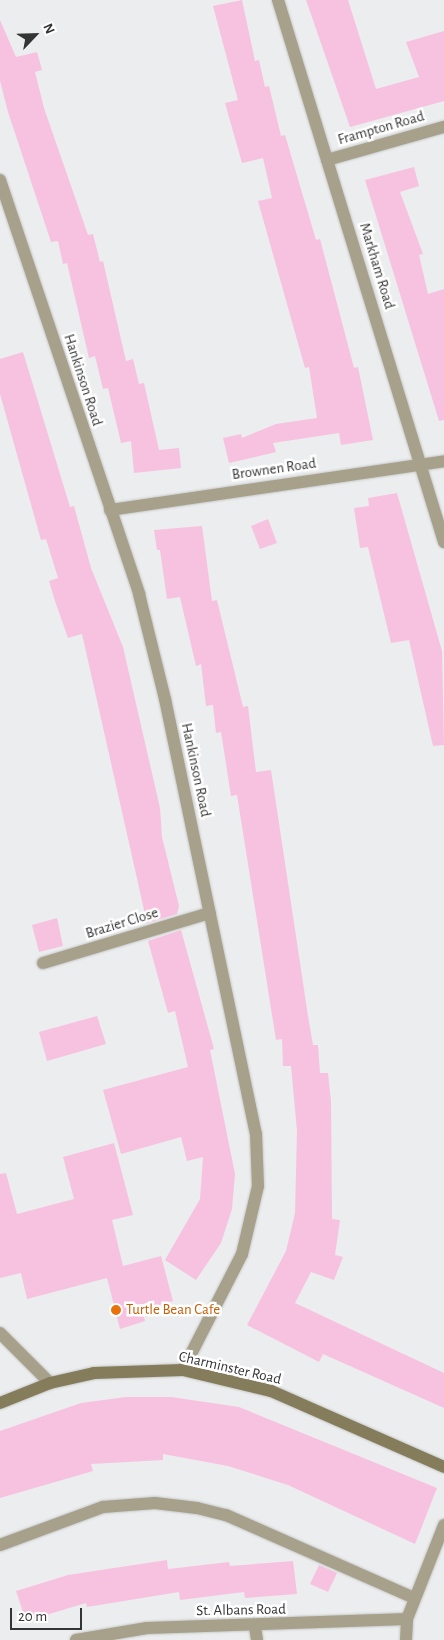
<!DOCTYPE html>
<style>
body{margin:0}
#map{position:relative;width:444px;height:1640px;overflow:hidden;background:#ecedee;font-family:"Alegreya Sans",sans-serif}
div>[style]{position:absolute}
.building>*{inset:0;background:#f7c2e0}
.roads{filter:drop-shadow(0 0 1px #c7c8c9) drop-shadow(0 0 1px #c7c8c9)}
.lane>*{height:12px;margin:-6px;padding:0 6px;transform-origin:6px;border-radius:6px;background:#a7a18b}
.street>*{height:12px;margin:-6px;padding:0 6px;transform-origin:6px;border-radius:6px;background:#a7a18b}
.secondary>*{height:12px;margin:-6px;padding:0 6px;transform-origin:6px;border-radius:6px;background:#857c5b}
.dots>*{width:14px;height:14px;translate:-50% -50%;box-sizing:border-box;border:2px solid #fff;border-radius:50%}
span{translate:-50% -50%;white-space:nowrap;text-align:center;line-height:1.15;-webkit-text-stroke:5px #fff;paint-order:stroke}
.street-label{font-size:15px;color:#343434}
.food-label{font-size:15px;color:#c56008}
.left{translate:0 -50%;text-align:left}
.north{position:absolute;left:10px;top:10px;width:50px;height:50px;-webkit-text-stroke:4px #fff;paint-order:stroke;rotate:66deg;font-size:14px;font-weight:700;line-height:20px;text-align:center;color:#343434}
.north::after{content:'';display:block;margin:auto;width:18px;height:22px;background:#343434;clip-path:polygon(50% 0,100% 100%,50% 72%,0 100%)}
.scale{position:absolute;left:10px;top:1608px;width:72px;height:22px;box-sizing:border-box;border:2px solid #343434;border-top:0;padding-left:6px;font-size:15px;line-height:18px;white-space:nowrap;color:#343434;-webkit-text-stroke:4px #fff;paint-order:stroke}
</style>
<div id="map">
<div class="building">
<i style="clip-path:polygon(242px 0,255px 61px,259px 60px,265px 87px,269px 86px,281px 136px,285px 135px,316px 240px,320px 239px,354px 368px,358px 367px,373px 440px,341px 445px,339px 433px,273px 443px,276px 452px,229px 463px,223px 438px,241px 434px,242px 438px,276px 424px,317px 418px,309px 367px,305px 368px,258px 201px,272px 198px,263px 158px,242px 163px,225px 103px,238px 100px,213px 6px)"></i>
<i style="clip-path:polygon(306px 0,348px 0,376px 89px,419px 77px,406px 42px,444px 31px,444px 101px,350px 127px)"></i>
<i style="clip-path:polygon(0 20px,16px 57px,37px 52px,42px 70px,35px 72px,44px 108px,88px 235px,93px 234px,100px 262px,103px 261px,126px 361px,133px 359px,139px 384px,144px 383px,159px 450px,179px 448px,181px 468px,134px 473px,131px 441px,121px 443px,108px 388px,103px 389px,95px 356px,89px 358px,67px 263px,63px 264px,58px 241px,51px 242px,8px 112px,0 81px)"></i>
<i style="clip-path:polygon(414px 167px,419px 186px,400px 192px,423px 254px,419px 255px,428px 294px,444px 289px,444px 420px,439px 421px,365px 180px)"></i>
<i style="clip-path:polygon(23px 352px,70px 507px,74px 506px,91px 568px,123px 647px,160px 808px,162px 837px,179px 906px,177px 914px,147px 923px,82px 634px,68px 638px,55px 601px,49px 581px,58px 578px,46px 539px,41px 540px,0 394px,0 359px)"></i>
<i style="clip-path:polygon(397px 493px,442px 651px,444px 745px,433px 746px,409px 640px,391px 643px,368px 547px,360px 548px,354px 508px,369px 506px,368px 498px)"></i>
<i style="clip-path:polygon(268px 519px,277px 543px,260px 549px,251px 526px)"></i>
<i style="clip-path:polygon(202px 526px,212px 601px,217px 600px,243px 707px,248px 706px,256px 772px,271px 770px,308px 1016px,313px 1045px,318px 1045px,320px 1073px,328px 1073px,331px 1101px,332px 1219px,340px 1220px,335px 1255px,343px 1257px,334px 1280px,311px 1272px,295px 1303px,444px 1373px,444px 1408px,323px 1354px,319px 1362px,247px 1325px,286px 1251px,295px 1213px,297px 1131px,291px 1066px,283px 1066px,282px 1039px,276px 1040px,237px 795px,231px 796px,221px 732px,216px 733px,213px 705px,206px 706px,201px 664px,196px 666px,180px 597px,167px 599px,160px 550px,157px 550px,154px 530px)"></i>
<i style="clip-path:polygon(57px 918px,63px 946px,39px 952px,32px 925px)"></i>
<i style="clip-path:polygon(181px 930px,214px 1049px,210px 1050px,235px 1174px,232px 1209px,221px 1243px,196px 1280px,165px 1260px,200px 1199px,203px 1157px,187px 1161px,181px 1137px,121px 1154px,103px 1090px,188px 1067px,175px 1011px,168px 1013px,148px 941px)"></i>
<i style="clip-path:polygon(97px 1016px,106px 1044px,47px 1061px,39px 1032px)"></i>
<i style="clip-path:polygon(114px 1143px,133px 1215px,112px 1220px,123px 1266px,161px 1256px,173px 1301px,142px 1310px,145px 1321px,120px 1329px,107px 1278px,27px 1299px,21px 1273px,0 1278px,0 1174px,6px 1173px,17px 1214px,74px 1199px,63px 1157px)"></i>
<i style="clip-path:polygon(126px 1397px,171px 1397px,239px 1407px,437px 1488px,415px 1544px,288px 1485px,228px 1466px,163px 1454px,163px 1460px,91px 1464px,93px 1471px,0 1498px,0 1431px,81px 1403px)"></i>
<i style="clip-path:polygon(167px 1560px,168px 1569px,229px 1562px,230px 1566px,293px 1561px,297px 1594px,245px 1598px,244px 1592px,180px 1600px,179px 1592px,87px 1607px,86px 1603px,26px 1621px,16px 1591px,68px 1575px)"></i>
<i style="clip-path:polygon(319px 1565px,337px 1573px,328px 1592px,310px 1584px)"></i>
</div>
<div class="roads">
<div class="lane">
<i style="left:0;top:1545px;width:110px;rotate:-20.3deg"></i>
<i style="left:103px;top:1507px;width:52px;rotate:-4.4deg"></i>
<i style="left:155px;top:1503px;width:42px;rotate:6.8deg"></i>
<i style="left:197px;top:1508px;width:30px;rotate:14deg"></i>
<i style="left:226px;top:1515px;width:206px;rotate:23.8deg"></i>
</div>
<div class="street">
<i style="left:278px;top:0;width:567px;rotate:72.97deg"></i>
<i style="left:327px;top:160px;width:122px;rotate:-15.8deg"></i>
<i style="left:0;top:180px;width:437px;rotate:71.4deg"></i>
<i style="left:139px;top:594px;width:108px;rotate:76.1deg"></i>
<i style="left:165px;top:699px;width:444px;rotate:78.2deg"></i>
<i style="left:256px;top:1134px;width:52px;rotate:87.8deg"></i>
<i style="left:258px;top:1186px;width:70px;rotate:103.2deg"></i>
<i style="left:242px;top:1254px;width:130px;rotate:117deg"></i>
<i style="left:110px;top:510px;width:338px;rotate:-8.3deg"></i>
<i style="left:43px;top:963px;width:174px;rotate:-16.7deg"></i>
<i style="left:0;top:1333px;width:71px;rotate:45deg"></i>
<i style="left:255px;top:1627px;width:13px;rotate:81deg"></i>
<i style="left:76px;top:1640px;width:72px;rotate:-9.6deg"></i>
<i style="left:147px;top:1628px;width:260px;rotate:-2deg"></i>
<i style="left:406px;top:1640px;width:21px;rotate:-87deg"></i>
<i style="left:407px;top:1619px;width:101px;rotate:-68.5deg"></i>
</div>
<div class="secondary">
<i style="left:0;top:1403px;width:54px;rotate:-21.8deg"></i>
<i style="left:50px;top:1383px;width:45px;rotate:-12.8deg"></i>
<i style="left:94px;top:1373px;width:89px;rotate:-1.9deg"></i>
<i style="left:183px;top:1370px;width:90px;rotate:13.4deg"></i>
<i style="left:271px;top:1391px;width:189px;rotate:23.7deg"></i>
</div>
</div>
<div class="dots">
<i style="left:116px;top:1310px;background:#e8710a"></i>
</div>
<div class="street-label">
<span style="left:381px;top:128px;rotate:-16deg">Frampton Road</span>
<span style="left:377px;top:266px;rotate:73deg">Markham Road</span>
<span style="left:83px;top:380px;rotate:72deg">Hankinson Road</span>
<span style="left:274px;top:469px;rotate:-8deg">Brownen Road</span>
<span style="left:196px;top:770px;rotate:78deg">Hankinson Road</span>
<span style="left:122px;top:923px;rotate:-17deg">Brazier Close</span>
<span style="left:230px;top:1368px;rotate:13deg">Charminster Road</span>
<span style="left:241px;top:1610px;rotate:-1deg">St. Albans Road</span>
</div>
<div class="food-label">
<span class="left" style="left:126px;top:1310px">Turtle Bean Cafe</span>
</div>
<div class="north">N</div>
<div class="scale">20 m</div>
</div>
